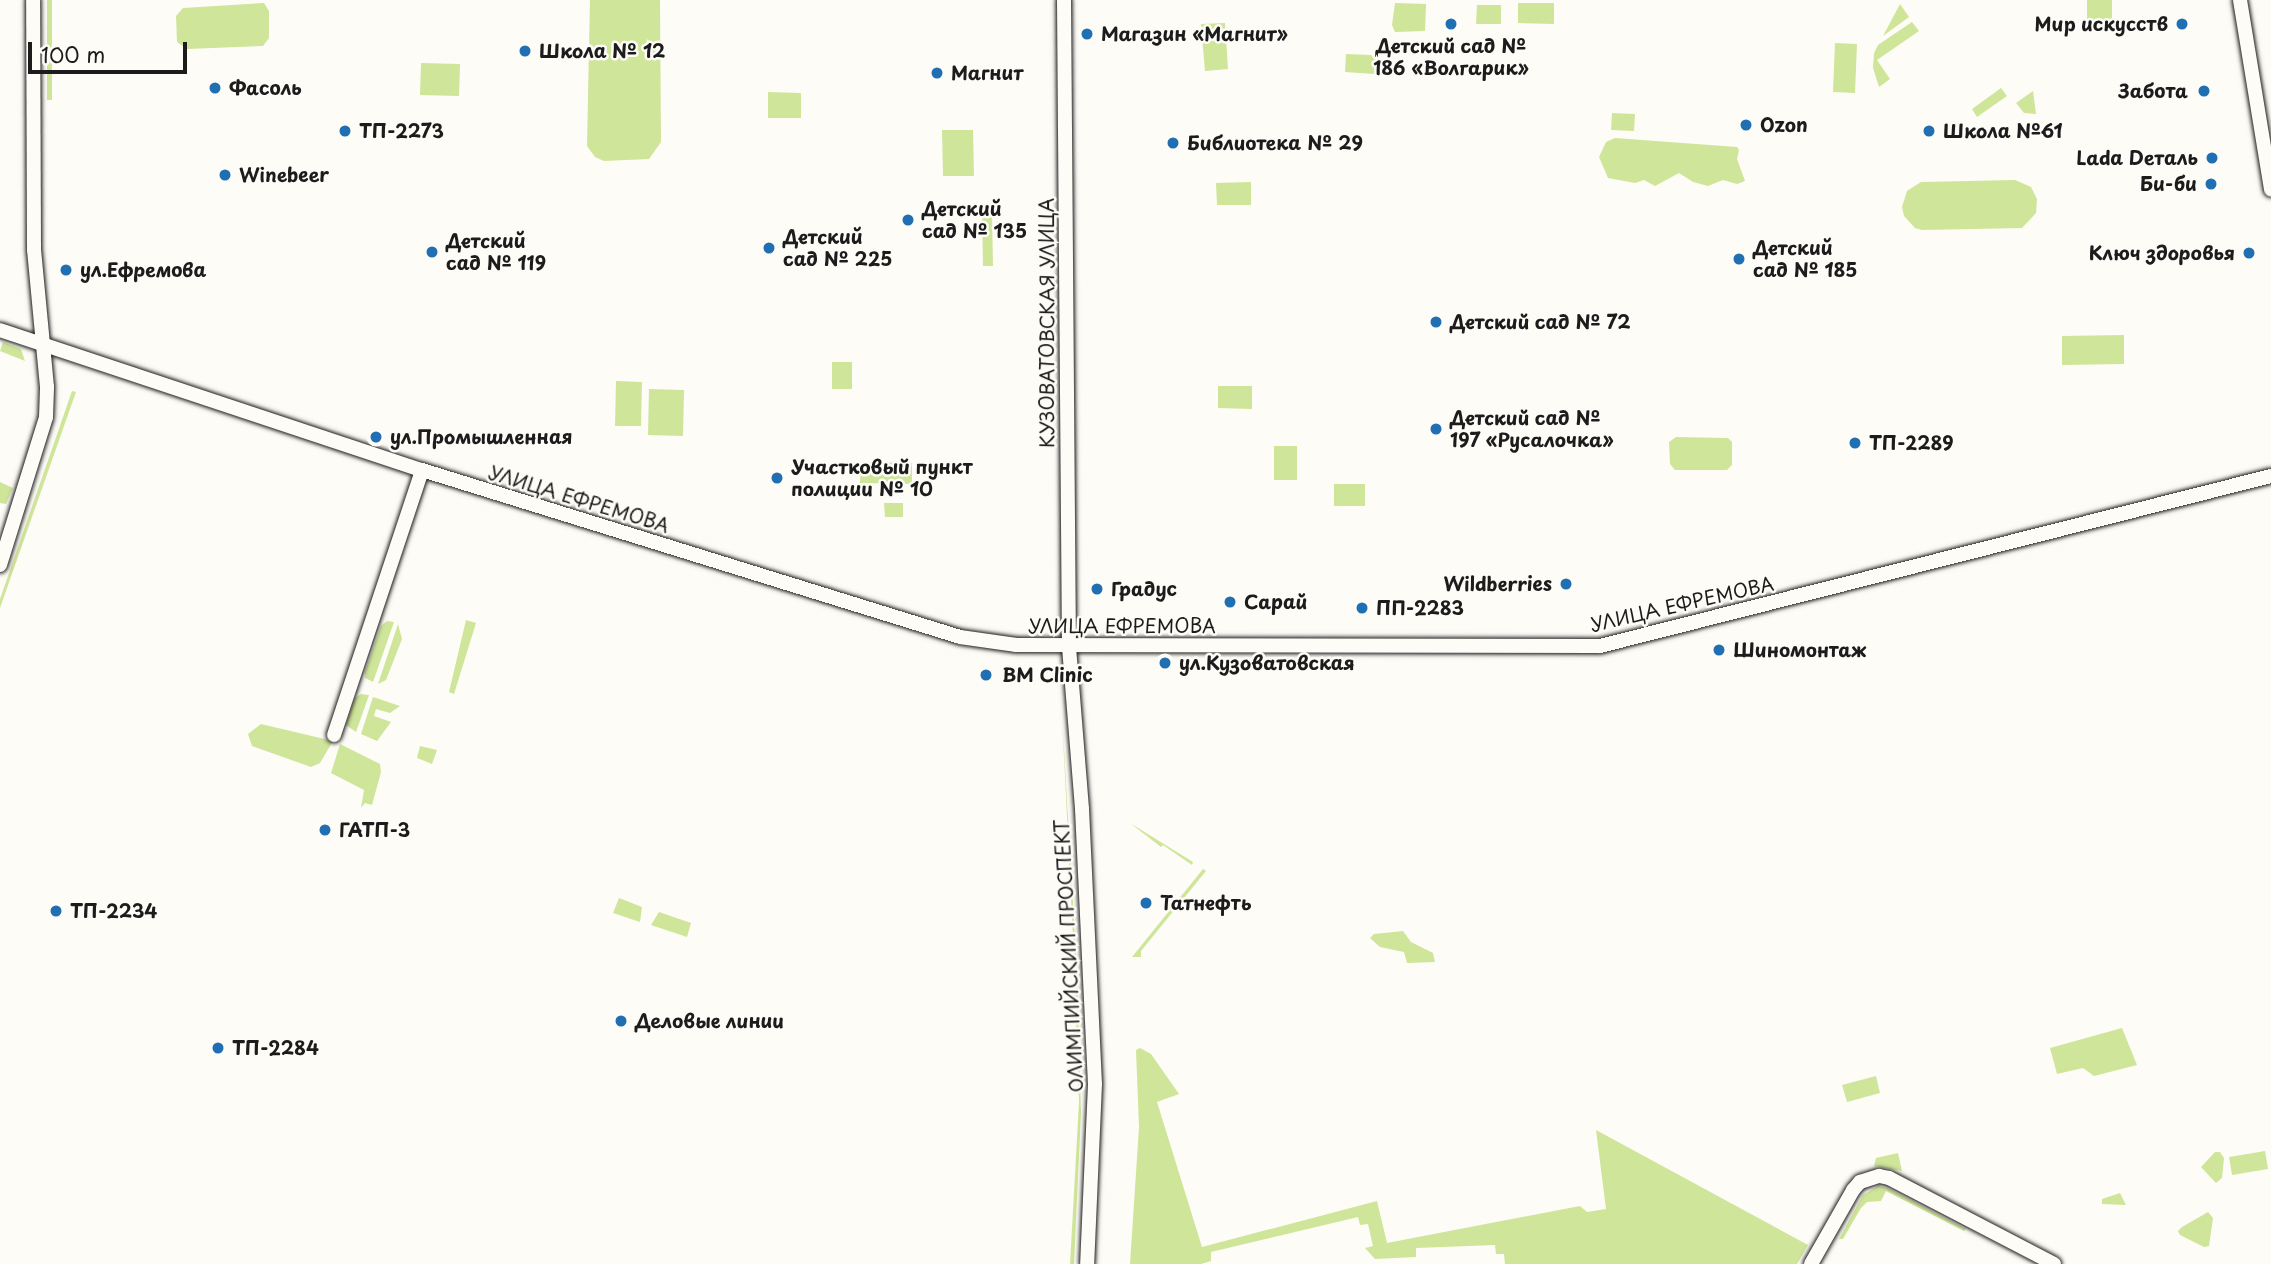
<!DOCTYPE html>
<meta charset="utf-8">
<style>
body{margin:0}
#map{position:relative;width:2271px;height:1264px;overflow:hidden;background:#fdfcf7;font-family:"Playpen Sans",sans-serif}
div>[style]{position:absolute}
.green>*{inset:0;background:#cfe59a}
.roads{filter:drop-shadow(0 0 2px #1c1c1c) drop-shadow(0 0 2px #1c1c1c)}
.minor>*{height:14px;margin:-7px;padding:0 7px;transform-origin:7px;border-radius:7px;background:#fdfcf7}
.dots>*{width:19px;height:19px;translate:-50% -50%;box-sizing:border-box;border:4px solid #fdfcf7;border-radius:50%}
span{translate:-50% -50%;white-space:nowrap;text-align:center;line-height:1.15;-webkit-text-stroke:5px #fdfcf7;paint-order:stroke}
.poi-label{font-size:19px;color:#1c1c1c;font-weight:700}
.right{translate:-100% -50%;text-align:right}
.left{translate:0 -50%;text-align:left}
.street-label{font-size:19px;color:#1c1c1c}
.scale{position:absolute;left:28px;top:42px;width:159px;height:32px;box-sizing:border-box;border:4px solid #1c1c1c;border-top:0;padding-left:9px;font-size:21px;line-height:24px;white-space:nowrap;color:#1c1c1c;-webkit-text-stroke:5px #fdfcf7;paint-order:stroke}
</style>
<div id="map">
<div class="green">
<i style="clip-path:polygon(47px 0,52px 0,52px 100px,47px 100px)"></i>
<i style="clip-path:polygon(590px 0,660px 0,661px 142px,649px 159px,604px 161px,595px 157px,587px 146px)"></i>
<i style="clip-path:polygon(2087px 0,2112px 0,2112px 29px,2087px 29px)"></i>
<i style="clip-path:polygon(264px 3px,269px 11px,269px 38px,263px 46px,187px 49px,177px 42px,176px 16px,183px 8px)"></i>
<i style="clip-path:polygon(1395px 3px,1426px 4px,1425px 31px,1395px 32px,1392px 25px)"></i>
<i style="clip-path:polygon(1518px 3px,1554px 3px,1554px 24px,1518px 23px)"></i>
<i style="clip-path:polygon(1900px 4px,1909px 17px,1883px 36px)"></i>
<i style="clip-path:polygon(1477px 5px,1501px 5px,1501px 24px,1476px 24px)"></i>
<i style="clip-path:polygon(1912px 22px,1919px 31px,1877px 60px,1890px 79px,1879px 87px,1873px 68px,1874px 53px,1878px 45px)"></i>
<i style="clip-path:polygon(1225px 23px,1228px 69px,1205px 71px,1201px 24px)"></i>
<i style="clip-path:polygon(1835px 43px,1857px 44px,1855px 93px,1833px 92px)"></i>
<i style="clip-path:polygon(1346px 54px,1371px 55px,1375px 59px,1375px 74px,1345px 72px)"></i>
<i style="clip-path:polygon(421px 63px,460px 64px,459px 96px,420px 95px)"></i>
<i style="clip-path:polygon(2001px 88px,2007px 96px,1977px 117px,1972px 109px)"></i>
<i style="clip-path:polygon(2033px 91px,2036px 114px,2024px 113px,2016px 103px)"></i>
<i style="clip-path:polygon(768px 92px,801px 93px,801px 118px,768px 118px)"></i>
<i style="clip-path:polygon(1612px 113px,1635px 114px,1634px 131px,1611px 130px)"></i>
<i style="clip-path:polygon(942px 130px,973px 130px,974px 176px,943px 176px)"></i>
<i style="clip-path:polygon(1615px 138px,1737px 147px,1739px 150px,1737px 159px,1745px 181px,1737px 184px,1723px 180px,1708px 186px,1693px 182px,1679px 173px,1655px 186px,1644px 180px,1635px 183px,1608px 178px,1599px 157px,1606px 142px)"></i>
<i style="clip-path:polygon(2015px 180px,2031px 187px,2037px 199px,2036px 213px,2022px 228px,1922px 230px,1915px 228px,1904px 216px,1902px 207px,1907px 191px,1921px 182px)"></i>
<i style="clip-path:polygon(1251px 182px,1251px 205px,1217px 205px,1216px 183px)"></i>
<i style="clip-path:polygon(982px 213px,992px 213px,993px 266px,983px 266px)"></i>
<i style="clip-path:polygon(2124px 335px,2124px 364px,2062px 365px,2062px 336px)"></i>
<i style="clip-path:polygon(3px 342px,21px 349px,25px 361px,0 351px)"></i>
<i style="clip-path:polygon(832px 362px,852px 362px,852px 389px,832px 389px)"></i>
<i style="clip-path:polygon(616px 381px,642px 382px,641px 426px,615px 426px)"></i>
<i style="clip-path:polygon(1218px 386px,1252px 386px,1252px 409px,1218px 408px)"></i>
<i style="clip-path:polygon(649px 389px,684px 390px,683px 436px,648px 435px)"></i>
<i style="clip-path:polygon(72px 391px,76px 392px,0 608px,0 599px)"></i>
<i style="clip-path:polygon(1676px 437px,1728px 438px,1732px 442px,1732px 465px,1727px 470px,1675px 470px,1670px 464px,1669px 442px)"></i>
<i style="clip-path:polygon(1274px 446px,1297px 446px,1297px 480px,1274px 480px)"></i>
<i style="clip-path:polygon(861px 462px,912px 463px,912px 484px,860px 483px)"></i>
<i style="clip-path:polygon(0 482px,13px 488px,6px 504px,0 503px)"></i>
<i style="clip-path:polygon(1334px 484px,1365px 484px,1365px 506px,1334px 506px)"></i>
<i style="clip-path:polygon(884px 503px,903px 503px,903px 517px,885px 517px)"></i>
<i style="clip-path:polygon(466px 620px,476px 623px,454px 694px,449px 692px)"></i>
<i style="clip-path:polygon(387px 621px,394px 622px,373px 682px,365px 678px,365px 672px,381px 626px)"></i>
<i style="clip-path:polygon(398px 624px,402px 639px,386px 680px,378px 684px)"></i>
<i style="clip-path:polygon(361px 694px,369px 695px,356px 732px,346px 725px,355px 698px)"></i>
<i style="clip-path:polygon(373px 697px,400px 706px,390px 713px,376px 709px,374px 716px,391px 722px,377px 741px,361px 734px)"></i>
<i style="clip-path:polygon(1062px 715px,1076px 956px,1074px 958px)"></i>
<i style="clip-path:polygon(261px 724px,333px 741px,320px 763px,311px 767px,252px 746px,248px 734px)"></i>
<i style="clip-path:polygon(340px 744px,380px 764px,381px 772px,372px 805px,365px 803px,361px 808px,364px 790px,331px 773px)"></i>
<i style="clip-path:polygon(420px 746px,437px 750px,432px 764px,417px 758px)"></i>
<i style="clip-path:polygon(1130px 823px,1193px 862px,1192px 865px,1163px 845px,1161px 847px)"></i>
<i style="clip-path:polygon(1203px 869px,1206px 871px,1141px 951px,1141px 957px,1132px 957px)"></i>
<i style="clip-path:polygon(619px 898px,642px 907px,640px 922px,613px 913px)"></i>
<i style="clip-path:polygon(659px 912px,691px 923px,687px 937px,651px 925px)"></i>
<i style="clip-path:polygon(1403px 931px,1411px 942px,1433px 953px,1435px 962px,1407px 963px,1404px 952px,1380px 947px,1370px 938px,1374px 934px)"></i>
<i style="clip-path:polygon(1074px 971px,1077px 977px,1081px 1112px,1074px 1264px,1070px 1264px,1079px 1102px)"></i>
<i style="clip-path:polygon(2122px 1028px,2137px 1065px,2094px 1076px,2083px 1068px,2057px 1074px,2050px 1048px)"></i>
<i style="clip-path:polygon(1140px 1048px,1151px 1054px,1179px 1094px,1157px 1102px,1202px 1247px,1377px 1201px,1387px 1243px,1580px 1206px,1587px 1212px,1606px 1209px,1596px 1130px,1808px 1245px,1797px 1264px,1505px 1264px,1504px 1254px,1496px 1254px,1495px 1245px,1416px 1248px,1416px 1257px,1375px 1259px,1365px 1248px,1373px 1246px,1368px 1224px,1360px 1225px,1358px 1217px,1211px 1252px,1211px 1261px,1201px 1264px,1130px 1264px,1139px 1127px,1136px 1050px)"></i>
<i style="clip-path:polygon(1876px 1076px,1880px 1093px,1847px 1102px,1842px 1085px)"></i>
<i style="clip-path:polygon(2265px 1151px,2268px 1169px,2232px 1175px,2229px 1157px)"></i>
<i style="clip-path:polygon(2215px 1152px,2220px 1152px,2224px 1158px,2222px 1178px,2216px 1183px,2201px 1167px)"></i>
<i style="clip-path:polygon(1898px 1153px,1902px 1171px,1874px 1166px,1876px 1158px)"></i>
<i style="clip-path:polygon(1878px 1186px,1887px 1188px,1966px 1229px,1964px 1231px,1886px 1191px,1881px 1201px,1867px 1202px,1861px 1208px,1843px 1239px,1839px 1239px,1863px 1195px)"></i>
<i style="clip-path:polygon(2120px 1193px,2126px 1205px,2102px 1204px,2102px 1199px)"></i>
<i style="clip-path:polygon(2208px 1212px,2213px 1218px,2209px 1246px,2204px 1247px,2180px 1235px,2178px 1231px,2182px 1227px)"></i>
</div>
<div class="roads">
<div class="minor">
<i style="left:1064px;top:0;width:647px;rotate:89.56deg"></i>
<i style="left:1069px;top:647px;width:163px;rotate:85.4deg"></i>
<i style="left:1082px;top:809px;width:275px;rotate:87.3deg"></i>
<i style="left:1095px;top:1084px;width:180px;rotate:92.5deg"></i>
<i style="left:2240px;top:0;width:192px;rotate:80.7deg"></i>
<i style="left:0;top:330px;width:445px;rotate:18.4deg"></i>
<i style="left:422px;top:470px;width:563px;rotate:17.24deg"></i>
<i style="left:960px;top:637px;width:57px;rotate:8.1deg"></i>
<i style="left:1016px;top:645px;width:584px;rotate:0.1deg"></i>
<i style="left:1600px;top:646px;width:692px;rotate:-14.22deg"></i>
<i style="left:0;top:565px;width:155px;rotate:-72.7deg"></i>
<i style="left:46px;top:417px;width:30px;rotate:-88deg"></i>
<i style="left:47px;top:387px;width:138px;rotate:-95.4deg"></i>
<i style="left:34px;top:250px;width:250px;rotate:-90.2deg"></i>
<i style="left:334px;top:735px;width:279px;rotate:-71.6deg"></i>
<i style="left:1811px;top:1264px;width:85px;rotate:-60.4deg"></i>
<i style="left:1853px;top:1190px;width:11px;rotate:-49deg"></i>
<i style="left:1860px;top:1182px;width:20px;rotate:-18deg"></i>
<i style="left:1879px;top:1176px;width:10px;rotate:11deg"></i>
<i style="left:1889px;top:1178px;width:186px;rotate:27.5deg"></i>
</div>
</div>
<div class="dots">
<i style="left:1451px;top:24px;background:#1f6fb2"></i>
<i style="left:2182px;top:24px;background:#1f6fb2"></i>
<i style="left:1087px;top:34px;background:#1f6fb2"></i>
<i style="left:525px;top:51px;background:#1f6fb2"></i>
<i style="left:937px;top:73px;background:#1f6fb2"></i>
<i style="left:215px;top:88px;background:#1f6fb2"></i>
<i style="left:2204px;top:91px;background:#1f6fb2"></i>
<i style="left:1746px;top:125px;background:#1f6fb2"></i>
<i style="left:345px;top:131px;background:#1f6fb2"></i>
<i style="left:1929px;top:131px;background:#1f6fb2"></i>
<i style="left:1173px;top:143px;background:#1f6fb2"></i>
<i style="left:2212px;top:158px;background:#1f6fb2"></i>
<i style="left:225px;top:175px;background:#1f6fb2"></i>
<i style="left:2211px;top:184px;background:#1f6fb2"></i>
<i style="left:908px;top:220px;background:#1f6fb2"></i>
<i style="left:769px;top:248px;background:#1f6fb2"></i>
<i style="left:432px;top:252px;background:#1f6fb2"></i>
<i style="left:2249px;top:253px;background:#1f6fb2"></i>
<i style="left:1739px;top:259px;background:#1f6fb2"></i>
<i style="left:66px;top:270px;background:#1f6fb2"></i>
<i style="left:1436px;top:322px;background:#1f6fb2"></i>
<i style="left:1436px;top:429px;background:#1f6fb2"></i>
<i style="left:376px;top:437px;background:#1f6fb2"></i>
<i style="left:1855px;top:443px;background:#1f6fb2"></i>
<i style="left:777px;top:478px;background:#1f6fb2"></i>
<i style="left:1566px;top:584px;background:#1f6fb2"></i>
<i style="left:1097px;top:589px;background:#1f6fb2"></i>
<i style="left:1230px;top:602px;background:#1f6fb2"></i>
<i style="left:1362px;top:608px;background:#1f6fb2"></i>
<i style="left:1719px;top:650px;background:#1f6fb2"></i>
<i style="left:1165px;top:663px;background:#1f6fb2"></i>
<i style="left:986px;top:675px;background:#1f6fb2"></i>
<i style="left:325px;top:830px;background:#1f6fb2"></i>
<i style="left:1146px;top:903px;background:#1f6fb2"></i>
<i style="left:56px;top:911px;background:#1f6fb2"></i>
<i style="left:621px;top:1021px;background:#1f6fb2"></i>
<i style="left:218px;top:1048px;background:#1f6fb2"></i>
</div>
<div class="poi-label">
<span class="right" style="left:2168px;top:24px">Мир искусств</span>
<span class="left" style="left:1101px;top:34px">Магазин «Магнит»</span>
<span style="left:1451px;top:57px">Детский сад №<br>186 «Волгарик»</span>
<span class="left" style="left:539px;top:51px">Школа № 12</span>
<span class="left" style="left:951px;top:73px">Магнит</span>
<span class="left" style="left:229px;top:88px">Фасоль</span>
<span class="right" style="left:2188px;top:91px">Забота</span>
<span class="left" style="left:1760px;top:125px">Ozon</span>
<span class="left" style="left:359px;top:131px">ТП-2273</span>
<span class="left" style="left:1943px;top:131px">Школа №61</span>
<span class="left" style="left:1187px;top:143px">Библиотека № 29</span>
<span class="right" style="left:2198px;top:158px">Lada Dеталь</span>
<span class="left" style="left:239px;top:175px">Winebeer</span>
<span class="right" style="left:2197px;top:184px">Би-би</span>
<span class="left" style="left:922px;top:220px">Детский<br>сад № 135</span>
<span class="left" style="left:783px;top:248px">Детский<br>сад № 225</span>
<span class="left" style="left:446px;top:252px">Детский<br>сад № 119</span>
<span class="left" style="left:1753px;top:259px">Детский<br>сад № 185</span>
<span class="right" style="left:2235px;top:253px">Ключ здоровья</span>
<span class="left" style="left:80px;top:270px">ул.Ефремова</span>
<span class="left" style="left:1450px;top:322px">Детский сад № 72</span>
<span class="left" style="left:1450px;top:429px">Детский сад №<br>197 «Русалочка»</span>
<span class="left" style="left:390px;top:437px">ул.Промышленная</span>
<span class="left" style="left:1869px;top:443px">ТП-2289</span>
<span class="left" style="left:791px;top:478px">Участковый пункт<br>полиции № 10</span>
<span class="right" style="left:1552px;top:584px">Wildberries</span>
<span class="left" style="left:1111px;top:589px">Градус</span>
<span class="left" style="left:1244px;top:602px">Сарай</span>
<span class="left" style="left:1376px;top:608px">ПП-2283</span>
<span class="left" style="left:1733px;top:650px">Шиномонтаж</span>
<span class="left" style="left:1179px;top:663px">ул.Кузоватовская</span>
<span class="left" style="left:1002px;top:675px">BM Clinic</span>
<span class="left" style="left:339px;top:830px">ГАТП-3</span>
<span class="left" style="left:1160px;top:903px">Татнефть</span>
<span class="left" style="left:70px;top:911px">ТП-2234</span>
<span class="left" style="left:635px;top:1021px">Деловые линии</span>
<span class="left" style="left:232px;top:1048px">ТП-2284</span>
</div>
<div class="street-label">
<span style="left:1047px;top:323px;rotate:-90deg">КУЗОВАТОВСКАЯ УЛИЦА</span>
<span style="left:579px;top:499px;rotate:17deg">УЛИЦА ЕФРЕМОВА</span>
<span style="left:1682px;top:604px;rotate:-13deg">УЛИЦА ЕФРЕМОВА</span>
<span style="left:1122px;top:626px">УЛИЦА ЕФРЕМОВА</span>
<span style="left:1069px;top:956px;rotate:-93deg">ОЛИМПИЙСКИЙ ПРОСПЕКТ</span>
</div>
<div class="scale">100 m</div>
</div>
